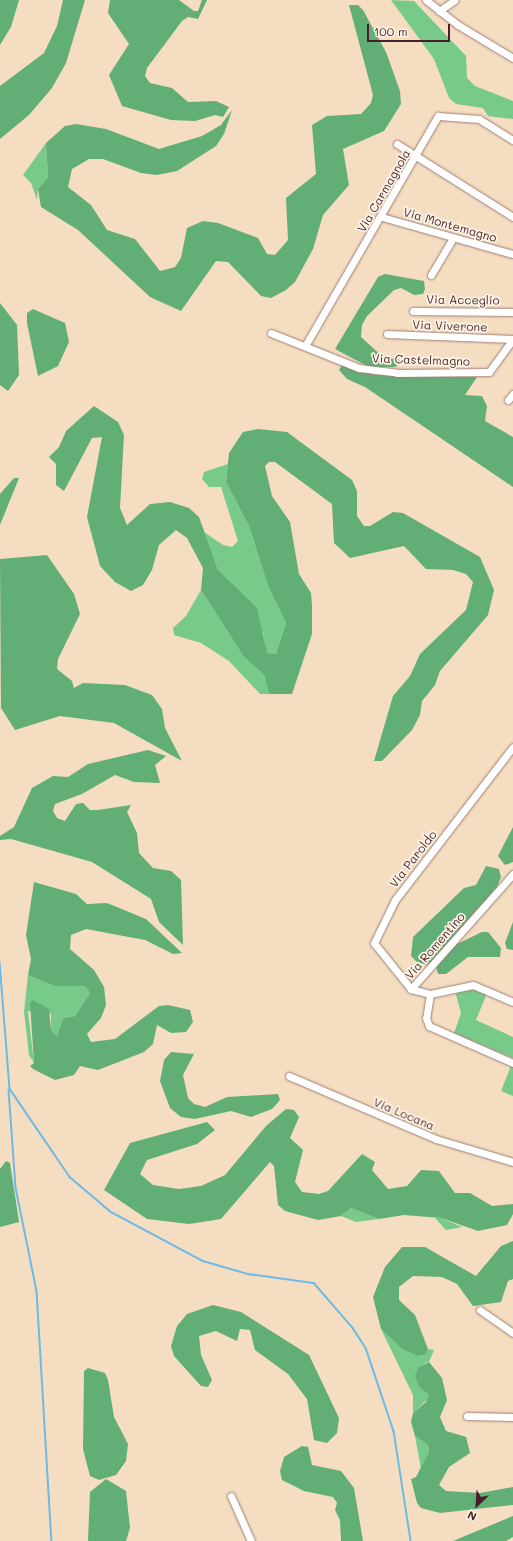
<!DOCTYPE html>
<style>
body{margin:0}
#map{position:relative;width:513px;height:1541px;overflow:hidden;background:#f4ddc0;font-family:Mali,sans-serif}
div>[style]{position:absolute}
.green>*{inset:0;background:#78ca8b}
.forest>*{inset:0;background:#62ae77}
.stream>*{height:1.5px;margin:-0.75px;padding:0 0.75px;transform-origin:0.75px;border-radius:0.75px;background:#6cbae6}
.roads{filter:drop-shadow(0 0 1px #9f7e76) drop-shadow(0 0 1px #9f7e76)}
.minor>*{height:7px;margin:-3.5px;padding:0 3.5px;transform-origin:3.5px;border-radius:3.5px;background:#fff}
span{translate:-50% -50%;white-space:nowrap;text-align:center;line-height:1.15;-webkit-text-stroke:3.5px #fcf5e5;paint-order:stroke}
.street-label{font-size:12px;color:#4a1f2b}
.north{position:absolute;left:457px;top:1485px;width:40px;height:40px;-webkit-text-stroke:3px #fcf5e5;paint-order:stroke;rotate:205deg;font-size:11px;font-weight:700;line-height:16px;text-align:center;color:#4a1f2b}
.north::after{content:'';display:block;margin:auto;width:14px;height:18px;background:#4a1f2b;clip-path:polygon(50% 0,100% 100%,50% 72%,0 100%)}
.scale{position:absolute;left:367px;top:24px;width:83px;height:18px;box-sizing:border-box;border:2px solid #4a1f2b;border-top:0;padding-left:5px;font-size:12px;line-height:14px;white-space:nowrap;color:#4a1f2b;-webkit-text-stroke:3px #fcf5e5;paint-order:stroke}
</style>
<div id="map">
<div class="green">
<i style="clip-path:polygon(391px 0,414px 1px,466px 56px,467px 78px,475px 86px,513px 101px,513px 119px,488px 116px,483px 108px,456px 104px,449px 98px,434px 59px)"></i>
<i style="clip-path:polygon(46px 143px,48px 177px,38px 189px,37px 200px,31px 183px,23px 175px)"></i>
<i style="clip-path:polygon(228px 464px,226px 482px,249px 526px,268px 586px,286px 623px,276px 654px,266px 653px,263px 633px,218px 570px,204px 532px,223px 545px,232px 547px,238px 541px,221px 487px,209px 487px,202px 479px,204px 472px)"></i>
<i style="clip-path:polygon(201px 590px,244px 657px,264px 675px,269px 694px,260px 694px,229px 661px,201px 643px,174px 635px,173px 628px,186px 616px)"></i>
<i style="clip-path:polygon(28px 975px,54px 986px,85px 986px,90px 993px,75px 1016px,63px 1018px,57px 1038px,51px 1030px,51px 1014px,28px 1011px,34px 1063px,29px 1055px,24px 1012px)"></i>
<i style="clip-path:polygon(472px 989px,487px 993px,476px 1020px,513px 1037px,513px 1058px,454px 1033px,461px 1013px,455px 991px)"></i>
<i style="clip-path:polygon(511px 1066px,513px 1067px,513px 1096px,501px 1091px)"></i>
<i style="clip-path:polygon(351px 1208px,379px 1219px,356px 1222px,341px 1216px)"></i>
<i style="clip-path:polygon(435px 1218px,441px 1218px,462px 1227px,446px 1230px)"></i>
<i style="clip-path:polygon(381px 1329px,401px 1348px,426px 1354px,428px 1349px,434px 1350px,429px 1362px,425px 1363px,419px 1387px,429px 1395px,428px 1399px,413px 1413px,413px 1395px)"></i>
<i style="clip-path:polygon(415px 1436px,428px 1445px,429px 1452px,421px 1469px)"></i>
</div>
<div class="forest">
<i style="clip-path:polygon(0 0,19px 0,11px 27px,0 45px)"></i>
<i style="clip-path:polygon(63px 0,85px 0,66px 63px,52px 88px,29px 115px,0 139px,0 86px,44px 53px,57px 26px)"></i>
<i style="clip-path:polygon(110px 0,179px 0,194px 11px,198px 11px,202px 0,207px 0,198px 19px,188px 17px,182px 21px,147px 68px,145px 76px,150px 83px,172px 88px,188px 102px,216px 101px,229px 107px,223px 117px,215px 115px,195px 121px,171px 120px,122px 106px,109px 75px,129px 44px,108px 13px)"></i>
<i style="clip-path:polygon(349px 5px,358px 5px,363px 10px,386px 52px,400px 91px,401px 104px,384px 131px,343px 149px,349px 185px,323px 215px,313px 249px,295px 282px,286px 290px,271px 298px,261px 296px,228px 262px,216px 261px,181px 311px,150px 297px,78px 230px,41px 207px,38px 189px,48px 177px,46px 143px,65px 126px,76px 124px,106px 129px,159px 149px,202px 136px,221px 125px,232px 110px,224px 134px,216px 146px,177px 171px,157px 175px,141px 173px,103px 159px,89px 159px,72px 169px,68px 187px,91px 205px,107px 230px,135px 239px,160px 271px,175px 267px,181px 258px,187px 228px,203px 221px,218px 223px,258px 238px,267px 254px,275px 255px,288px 240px,286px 198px,316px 174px,312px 125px,327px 116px,361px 114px,371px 103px,373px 95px)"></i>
<i style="clip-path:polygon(385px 274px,424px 281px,425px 289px,423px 294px,414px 295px,401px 288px,394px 290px,367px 316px,362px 325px,361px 337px,384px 358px,398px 359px,401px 362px,395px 367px,369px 367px,335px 349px,378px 277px)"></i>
<i style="clip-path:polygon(0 303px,17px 325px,19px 375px,8px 391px,0 385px)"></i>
<i style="clip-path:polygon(33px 309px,65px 323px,69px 342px,58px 366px,38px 376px,27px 323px,27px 313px)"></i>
<i style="clip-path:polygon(342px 365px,375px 375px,477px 377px,465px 395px,482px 396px,487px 406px,485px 421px,513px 437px,513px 487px,365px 387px,347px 379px,339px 370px)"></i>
<i style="clip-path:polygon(94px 406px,118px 422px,124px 435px,120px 508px,127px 525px,150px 504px,170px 502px,189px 508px,199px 517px,218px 570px,257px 608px,267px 653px,276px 654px,286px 623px,268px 586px,249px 526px,226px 482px,229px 453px,243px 432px,258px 429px,287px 432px,352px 480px,357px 491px,357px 516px,364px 526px,370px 526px,393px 512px,403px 513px,480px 557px,494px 590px,488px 615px,440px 671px,435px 685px,422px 701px,420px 715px,412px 730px,382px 761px,374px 761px,393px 696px,410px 676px,420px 654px,466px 610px,473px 582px,466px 574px,453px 570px,426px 569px,404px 546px,350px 558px,334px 543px,332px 504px,275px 462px,269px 462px,265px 466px,272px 496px,290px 522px,299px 574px,311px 593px,312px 606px,312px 634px,292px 694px,269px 694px,264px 675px,244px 657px,201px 590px,203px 568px,187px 538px,176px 530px,159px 545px,152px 570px,143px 585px,131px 591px,115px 582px,100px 566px,87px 517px,102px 437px,92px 438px,64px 491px,56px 485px,56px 464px,49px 457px,59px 447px,66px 431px)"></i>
<i style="clip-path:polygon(14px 478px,19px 478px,0 525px,0 494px)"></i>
<i style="clip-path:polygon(47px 555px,74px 594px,80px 614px,58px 659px,57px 669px,72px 681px,74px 688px,83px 683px,125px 685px,152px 695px,162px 709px,165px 728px,182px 761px,114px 723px,60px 716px,15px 730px,1px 708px,0 559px)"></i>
<i style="clip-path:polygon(148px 750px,166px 756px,155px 765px,160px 783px,134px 782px,115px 775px,82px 794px,55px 804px,53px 811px,57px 818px,65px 821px,76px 804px,83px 803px,90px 810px,98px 810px,131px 805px,127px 812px,137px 833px,139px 853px,153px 868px,171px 871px,181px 880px,183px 945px,159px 922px,151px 899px,92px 862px,11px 839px,0 840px,0 836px,14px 827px,32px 788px,53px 776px,68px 777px,88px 764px)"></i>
<i style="clip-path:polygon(513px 827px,513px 862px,505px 865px,498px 856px)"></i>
<i style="clip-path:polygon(486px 866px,499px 869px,501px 877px,497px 887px,428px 965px,417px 962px,411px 956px,413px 937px,464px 888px,476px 885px)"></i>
<i style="clip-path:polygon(34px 882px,76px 894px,87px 904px,107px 903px,146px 919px,182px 953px,173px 954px,145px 940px,86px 929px,71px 935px,70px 949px,94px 970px,104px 987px,106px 1005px,101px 1018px,87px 1034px,91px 1042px,115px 1039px,159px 1006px,168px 1005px,190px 1010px,193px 1022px,186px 1032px,171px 1033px,157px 1025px,153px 1044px,144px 1052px,98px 1070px,80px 1066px,74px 1075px,55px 1080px,33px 1069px,30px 1066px,34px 1063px,30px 1003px,33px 1000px,49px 1009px,51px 1030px,57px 1037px,63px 1018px,75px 1016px,90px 993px,85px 986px,54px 986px,28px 975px,31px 959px,26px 935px)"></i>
<i style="clip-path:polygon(513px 922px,513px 950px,507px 949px,505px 943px)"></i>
<i style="clip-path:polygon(482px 932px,488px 932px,501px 948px,500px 957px,468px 957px,446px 974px,438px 974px,436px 967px,457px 944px)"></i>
<i style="clip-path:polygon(171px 1052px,194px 1054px,183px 1075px,188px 1098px,194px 1104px,205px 1107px,227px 1097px,278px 1094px,280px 1100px,272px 1109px,251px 1117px,231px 1111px,195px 1119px,181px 1117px,170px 1108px,160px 1081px,164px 1060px)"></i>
<i style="clip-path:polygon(286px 1109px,294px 1110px,299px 1117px,290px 1138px,303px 1150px,295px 1182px,302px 1192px,319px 1194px,328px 1191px,362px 1154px,375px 1162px,372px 1170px,388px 1189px,407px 1186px,421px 1170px,439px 1171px,455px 1193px,470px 1193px,492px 1206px,513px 1204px,513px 1214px,507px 1225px,478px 1231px,441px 1218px,404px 1215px,379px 1219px,351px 1208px,341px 1216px,318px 1220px,285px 1211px,278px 1205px,274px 1166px,270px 1162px,221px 1219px,189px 1224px,147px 1219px,104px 1190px,130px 1143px,207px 1122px,215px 1130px,197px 1144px,147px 1160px,140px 1174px,153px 1185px,179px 1189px,201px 1186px,225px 1175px,266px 1126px)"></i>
<i style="clip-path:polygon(6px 1161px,10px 1163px,19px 1222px,0 1227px,0 1169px)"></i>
<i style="clip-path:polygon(513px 1241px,513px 1279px,508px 1281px,501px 1302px,473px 1306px,457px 1284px,442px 1277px,413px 1276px,399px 1287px,399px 1300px,415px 1315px,428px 1349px,426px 1354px,417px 1356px,401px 1348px,381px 1329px,373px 1297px,385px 1267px,402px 1247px,425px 1247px,476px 1276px,501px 1246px)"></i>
<i style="clip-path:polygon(213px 1305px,241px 1312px,309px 1355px,339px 1418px,337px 1433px,327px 1443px,314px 1440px,307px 1399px,288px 1374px,255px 1350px,250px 1330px,240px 1329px,237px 1341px,216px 1331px,199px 1336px,201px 1355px,212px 1380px,208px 1387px,201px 1386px,174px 1356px,171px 1346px,177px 1326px,187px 1314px)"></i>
<i style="clip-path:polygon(429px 1362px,442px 1378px,447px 1400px,440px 1417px,446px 1431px,466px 1437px,470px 1453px,449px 1467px,439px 1485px,446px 1491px,480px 1493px,513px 1487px,513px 1505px,440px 1513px,421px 1508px,417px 1503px,411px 1479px,416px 1477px,429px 1452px,428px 1445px,415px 1436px,411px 1422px,413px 1413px,426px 1402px,429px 1395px,419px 1387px,415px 1376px,418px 1368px)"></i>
<i style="clip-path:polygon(88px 1368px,105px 1373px,108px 1380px,114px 1417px,128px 1444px,126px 1461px,116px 1475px,99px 1480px,90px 1476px,83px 1449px,84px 1371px)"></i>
<i style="clip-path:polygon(302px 1446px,308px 1447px,312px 1465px,341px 1471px,354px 1488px,363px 1541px,341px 1541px,340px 1520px,335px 1510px,337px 1503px,333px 1497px,304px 1491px,282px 1480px,280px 1471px,284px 1457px)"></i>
<i style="clip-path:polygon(106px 1479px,126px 1491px,130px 1528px,126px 1541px,88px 1541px,90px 1492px)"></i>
<i style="clip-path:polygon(513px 1516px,513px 1537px,506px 1541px,453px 1541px)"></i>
</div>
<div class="stream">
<i style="left:0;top:962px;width:127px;rotate:85.5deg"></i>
<i style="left:10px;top:1089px;width:107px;rotate:55.7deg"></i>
<i style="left:70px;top:1177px;width:54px;rotate:40.5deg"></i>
<i style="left:111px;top:1212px;width:104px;rotate:28deg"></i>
<i style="left:203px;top:1261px;width:47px;rotate:16.1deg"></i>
<i style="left:248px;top:1274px;width:67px;rotate:7.8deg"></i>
<i style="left:314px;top:1283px;width:60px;rotate:49.1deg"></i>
<i style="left:353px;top:1328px;width:24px;rotate:57deg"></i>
<i style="left:366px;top:1348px;width:88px;rotate:71.4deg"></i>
<i style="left:394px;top:1431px;width:111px;rotate:81.2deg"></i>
<i style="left:9px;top:1090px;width:98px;rotate:85.9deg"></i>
<i style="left:16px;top:1188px;width:105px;rotate:78.5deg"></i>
<i style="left:37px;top:1291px;width:250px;rotate:86.6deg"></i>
</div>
<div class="roads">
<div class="minor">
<i style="left:426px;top:0;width:41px;rotate:38deg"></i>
<i style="left:458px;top:25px;width:64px;rotate:31deg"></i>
<i style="left:439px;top:11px;width:19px;rotate:-35deg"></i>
<i style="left:397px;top:144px;width:137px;rotate:32.2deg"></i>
<i style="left:382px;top:217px;width:136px;rotate:15.8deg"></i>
<i style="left:431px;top:275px;width:43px;rotate:-59.3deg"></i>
<i style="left:413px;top:311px;width:100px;rotate:0.6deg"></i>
<i style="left:271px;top:333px;width:95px;rotate:21.7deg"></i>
<i style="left:359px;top:368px;width:38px;rotate:7deg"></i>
<i style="left:397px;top:373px;width:92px;rotate:-0.6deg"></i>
<i style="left:489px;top:372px;width:41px;rotate:-54deg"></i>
<i style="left:387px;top:334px;width:126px;rotate:2.3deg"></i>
<i style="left:305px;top:346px;width:266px;rotate:-60deg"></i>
<i style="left:438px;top:116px;width:41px;rotate:4.2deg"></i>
<i style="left:479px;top:119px;width:40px;rotate:32deg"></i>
<i style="left:508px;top:400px;width:8px;rotate:-50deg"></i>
<i style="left:513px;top:874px;width:154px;rotate:131.6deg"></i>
<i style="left:411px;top:989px;width:20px;rotate:15deg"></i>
<i style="left:430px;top:994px;width:44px;rotate:-11.8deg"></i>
<i style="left:473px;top:985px;width:43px;rotate:23deg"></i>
<i style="left:411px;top:989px;width:59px;rotate:-128.8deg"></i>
<i style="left:374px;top:943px;width:48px;rotate:-64deg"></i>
<i style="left:395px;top:900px;width:193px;rotate:-52.4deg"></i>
<i style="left:430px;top:994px;width:24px;rotate:99deg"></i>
<i style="left:426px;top:1018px;width:9px;rotate:69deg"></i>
<i style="left:429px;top:1026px;width:92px;rotate:23.8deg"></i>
<i style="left:289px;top:1076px;width:160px;rotate:23.2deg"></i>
<i style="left:436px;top:1139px;width:80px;rotate:16.6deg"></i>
<i style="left:480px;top:1310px;width:40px;rotate:34.9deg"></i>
<i style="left:467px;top:1416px;width:46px;rotate:1.2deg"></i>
<i style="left:231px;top:1496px;width:49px;rotate:66deg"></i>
</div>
</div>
<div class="street-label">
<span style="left:384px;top:191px;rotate:-60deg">Via Carmagnola</span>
<span style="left:450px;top:225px;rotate:16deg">Via Montemagno</span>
<span style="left:463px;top:300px;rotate:1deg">Via Acceglio</span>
<span style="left:450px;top:326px;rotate:2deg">Via Viverone</span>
<span style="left:421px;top:360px;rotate:2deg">Via Castelmagno</span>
<span style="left:413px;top:859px;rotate:-52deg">Via Paroldo</span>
<span style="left:435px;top:946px;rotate:-49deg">Via Romentino</span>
<span style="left:404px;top:1114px;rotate:23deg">Via Locana</span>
</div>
<div class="north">N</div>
<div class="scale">100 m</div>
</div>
